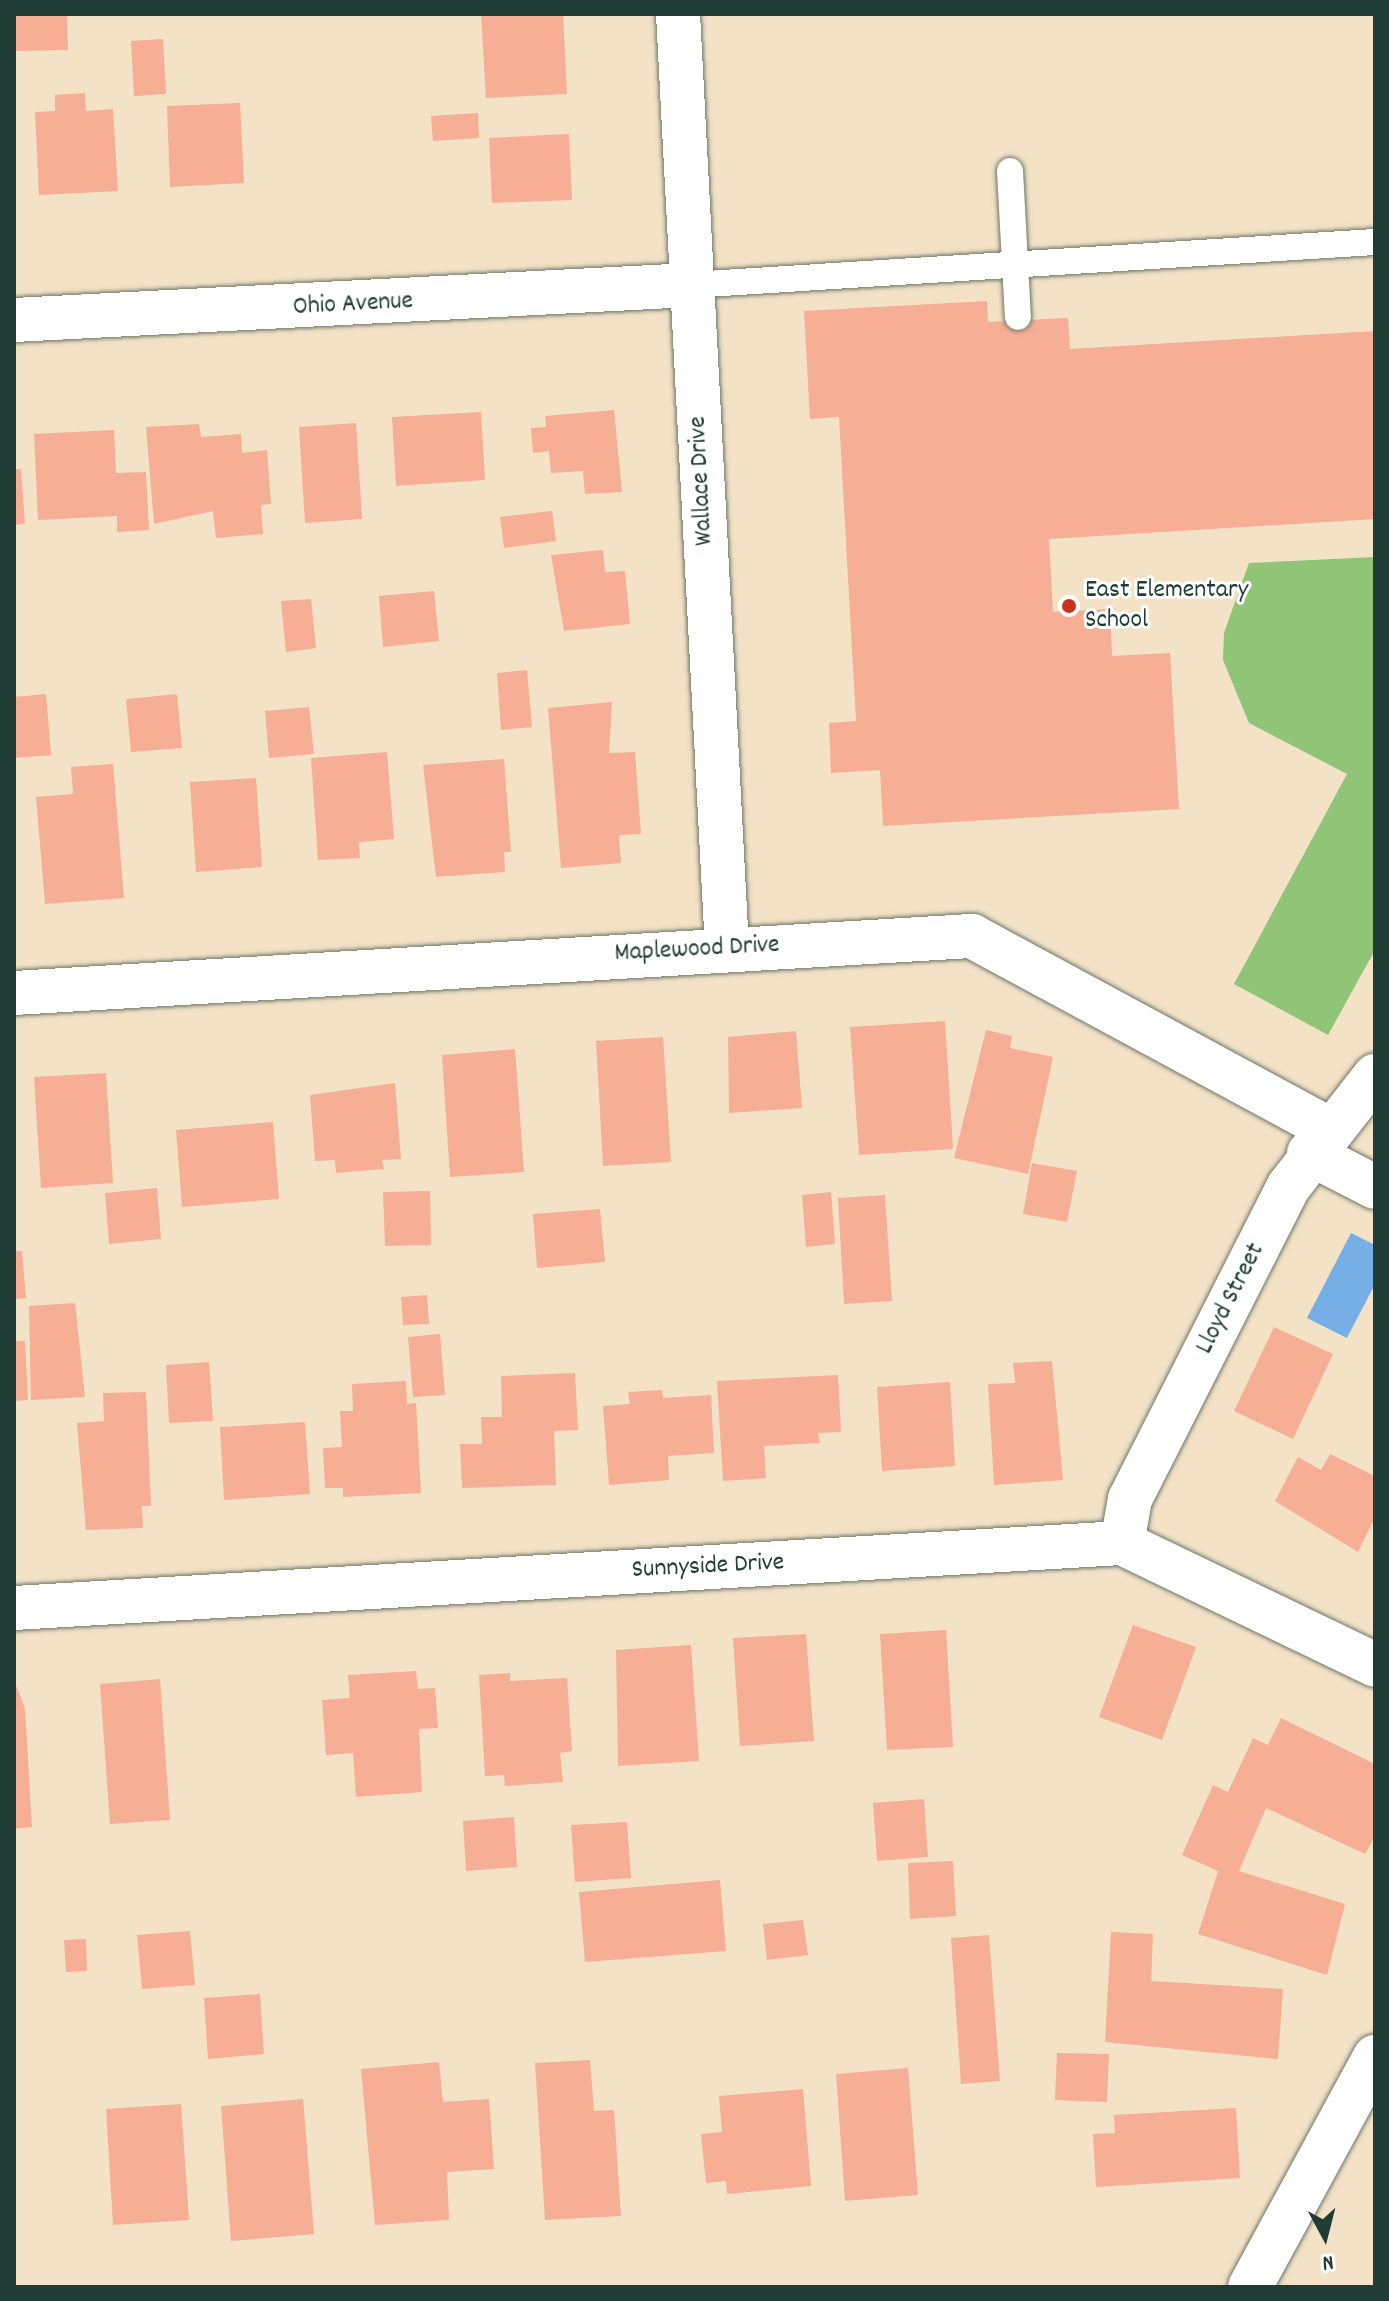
<!DOCTYPE html>
<style>
body{margin:0}
#map{position:relative;width:1389px;height:2301px;overflow:hidden;background:#f4e2c7;font-family:Dekko,sans-serif}
div>[style]{position:absolute}
.green>*{inset:0;background:#90c476}
.water>*{inset:0;background:#76aee6}
.building>*{inset:0;background:#f6ae95}
.roads{filter:drop-shadow(0 0 2px #6a7767) drop-shadow(0 0 2px #6a7767)}
.lane>*{height:26px;margin:-13px;padding:0 13px;transform-origin:13px;border-radius:13px;background:#fff}
.street>*{height:44px;margin:-22px;padding:0 22px;transform-origin:22px;border-radius:22px;background:#fff}
.secondary>*{height:44px;margin:-22px;padding:0 22px;transform-origin:22px;border-radius:22px;background:#fff}
.dots>*{width:22px;height:22px;translate:-50% -50%;box-sizing:border-box;border:4px solid #fff;border-radius:50%}
span{translate:-50% -50%;white-space:nowrap;text-align:center;line-height:1.15;-webkit-text-stroke:6px #fff;paint-order:stroke}
.street-label{font-size:26px;color:#1f3d34}
.poi-label{font-size:26px;color:#1f3d34}
.left{translate:0 -50%;text-align:left}
.frame{position:absolute;inset:0;border:16px solid #1f3d34;pointer-events:none}
.north{position:absolute;left:1285px;top:2197px;width:80px;height:80px;-webkit-text-stroke:6px #fff;paint-order:stroke;rotate:173deg;font-size:22px;font-weight:700;line-height:32px;text-align:center;color:#1f3d34}
.north::after{content:'';display:block;margin:auto;width:28px;height:36px;background:#1f3d34;clip-path:polygon(50% 0,100% 100%,50% 72%,0 100%)}
</style>
<div id="map">
<div class="green">
<i style="clip-path:polygon(1375px 557px,1375px 950px,1328px 1035px,1234px 984px,1347px 774px,1249px 723px,1223px 660px,1224px 633px,1249px 563px)"></i>
</div>
<div class="water">
<i style="clip-path:polygon(1351px 1233px,1375px 1245px,1375px 1284px,1347px 1338px,1307px 1318px)"></i>
</div>
<div class="building">
<i style="clip-path:polygon(14px 14px,67px 14px,68px 50px,15px 51px)"></i>
<i style="clip-path:polygon(481px 14px,563px 14px,567px 94px,486px 98px)"></i>
<i style="clip-path:polygon(163px 39px,166px 94px,134px 96px,131px 41px)"></i>
<i style="clip-path:polygon(85px 93px,86px 111px,113px 109px,118px 191px,39px 195px,35px 112px,55px 111px,55px 95px)"></i>
<i style="clip-path:polygon(240px 103px,244px 183px,170px 187px,167px 106px)"></i>
<i style="clip-path:polygon(478px 113px,479px 138px,433px 141px,431px 116px)"></i>
<i style="clip-path:polygon(569px 134px,572px 200px,492px 203px,489px 138px)"></i>
<i style="clip-path:polygon(987px 301px,988px 322px,1068px 318px,1070px 349px,1375px 331px,1375px 519px,1049px 539px,1053px 612px,1110px 609px,1112px 656px,1170px 653px,1179px 809px,883px 826px,880px 770px,831px 773px,829px 723px,856px 721px,839px 417px,810px 419px,804px 311px)"></i>
<i style="clip-path:polygon(614px 410px,622px 492px,585px 494px,583px 471px,551px 473px,549px 451px,533px 453px,531px 428px,546px 427px,545px 416px)"></i>
<i style="clip-path:polygon(481px 412px,485px 480px,396px 486px,392px 417px)"></i>
<i style="clip-path:polygon(356px 423px,362px 519px,305px 523px,299px 427px)"></i>
<i style="clip-path:polygon(199px 424px,201px 437px,241px 434px,242px 453px,267px 450px,271px 504px,261px 505px,263px 534px,216px 538px,213px 511px,154px 524px,146px 427px)"></i>
<i style="clip-path:polygon(114px 430px,116px 473px,146px 472px,149px 530px,117px 532px,117px 516px,38px 520px,34px 434px)"></i>
<i style="clip-path:polygon(14px 469px,21px 469px,25px 524px,14px 525px)"></i>
<i style="clip-path:polygon(552px 511px,556px 541px,504px 548px,500px 517px)"></i>
<i style="clip-path:polygon(603px 550px,605px 572px,625px 571px,630px 624px,564px 631px,551px 555px)"></i>
<i style="clip-path:polygon(434px 591px,439px 641px,383px 647px,379px 596px)"></i>
<i style="clip-path:polygon(311px 599px,316px 648px,286px 652px,281px 601px)"></i>
<i style="clip-path:polygon(527px 670px,532px 727px,501px 730px,497px 673px)"></i>
<i style="clip-path:polygon(46px 694px,51px 755px,14px 758px,14px 697px)"></i>
<i style="clip-path:polygon(177px 694px,182px 748px,131px 752px,126px 699px)"></i>
<i style="clip-path:polygon(612px 702px,609px 753px,635px 752px,641px 834px,619px 835px,621px 863px,561px 868px,548px 708px)"></i>
<i style="clip-path:polygon(309px 707px,314px 754px,269px 758px,265px 711px)"></i>
<i style="clip-path:polygon(387px 752px,394px 839px,359px 842px,360px 858px,318px 860px,311px 758px)"></i>
<i style="clip-path:polygon(504px 759px,511px 852px,504px 852px,505px 872px,436px 877px,423px 765px)"></i>
<i style="clip-path:polygon(113px 764px,124px 898px,45px 904px,36px 797px,73px 794px,71px 767px)"></i>
<i style="clip-path:polygon(256px 778px,262px 867px,196px 872px,190px 782px)"></i>
<i style="clip-path:polygon(945px 1021px,953px 1149px,859px 1155px,850px 1027px)"></i>
<i style="clip-path:polygon(986px 1030px,1012px 1036px,1010px 1048px,1053px 1057px,1028px 1174px,954px 1158px)"></i>
<i style="clip-path:polygon(796px 1031px,802px 1108px,729px 1113px,728px 1037px)"></i>
<i style="clip-path:polygon(663px 1037px,671px 1162px,603px 1166px,596px 1041px)"></i>
<i style="clip-path:polygon(515px 1049px,524px 1172px,450px 1177px,442px 1055px)"></i>
<i style="clip-path:polygon(106px 1073px,113px 1183px,41px 1188px,34px 1077px)"></i>
<i style="clip-path:polygon(395px 1083px,401px 1159px,382px 1160px,384px 1169px,336px 1173px,335px 1160px,315px 1161px,310px 1095px)"></i>
<i style="clip-path:polygon(273px 1122px,279px 1199px,182px 1207px,176px 1130px)"></i>
<i style="clip-path:polygon(1032px 1163px,1077px 1171px,1067px 1222px,1023px 1214px)"></i>
<i style="clip-path:polygon(157px 1188px,161px 1239px,109px 1244px,105px 1193px)"></i>
<i style="clip-path:polygon(430px 1191px,431px 1245px,385px 1246px,383px 1192px)"></i>
<i style="clip-path:polygon(831px 1192px,835px 1244px,806px 1247px,802px 1195px)"></i>
<i style="clip-path:polygon(885px 1195px,892px 1301px,844px 1304px,838px 1198px)"></i>
<i style="clip-path:polygon(600px 1209px,605px 1262px,537px 1268px,533px 1214px)"></i>
<i style="clip-path:polygon(14px 1251px,22px 1251px,26px 1298px,14px 1299px)"></i>
<i style="clip-path:polygon(427px 1295px,429px 1324px,403px 1325px,401px 1297px)"></i>
<i style="clip-path:polygon(75px 1303px,85px 1397px,31px 1400px,29px 1306px)"></i>
<i style="clip-path:polygon(1274px 1327px,1333px 1354px,1293px 1439px,1234px 1411px)"></i>
<i style="clip-path:polygon(440px 1334px,445px 1395px,413px 1397px,408px 1337px)"></i>
<i style="clip-path:polygon(14px 1341px,25px 1341px,28px 1400px,14px 1401px)"></i>
<i style="clip-path:polygon(1052px 1361px,1063px 1480px,994px 1485px,988px 1384px,1015px 1383px,1013px 1363px)"></i>
<i style="clip-path:polygon(209px 1362px,213px 1421px,169px 1423px,166px 1365px)"></i>
<i style="clip-path:polygon(575px 1373px,578px 1430px,554px 1431px,556px 1485px,462px 1488px,460px 1444px,482px 1444px,481px 1417px,502px 1417px,501px 1376px)"></i>
<i style="clip-path:polygon(838px 1375px,841px 1432px,818px 1433px,820px 1443px,764px 1446px,766px 1478px,723px 1481px,717px 1381px)"></i>
<i style="clip-path:polygon(406px 1381px,407px 1404px,416px 1403px,421px 1493px,343px 1497px,343px 1488px,325px 1488px,323px 1448px,342px 1447px,340px 1411px,353px 1411px,352px 1384px)"></i>
<i style="clip-path:polygon(950px 1382px,955px 1466px,882px 1471px,877px 1387px)"></i>
<i style="clip-path:polygon(662px 1390px,663px 1398px,711px 1395px,714px 1453px,668px 1456px,669px 1480px,609px 1485px,603px 1406px,630px 1404px,628px 1392px)"></i>
<i style="clip-path:polygon(146px 1392px,151px 1506px,142px 1506px,143px 1528px,86px 1530px,77px 1423px,104px 1421px,103px 1393px)"></i>
<i style="clip-path:polygon(305px 1422px,310px 1494px,224px 1500px,220px 1427px)"></i>
<i style="clip-path:polygon(1330px 1454px,1375px 1476px,1375px 1517px,1358px 1552px,1275px 1501px,1298px 1457px,1321px 1470px)"></i>
<i style="clip-path:polygon(1133px 1625px,1196px 1647px,1162px 1740px,1099px 1717px)"></i>
<i style="clip-path:polygon(946px 1630px,953px 1747px,887px 1750px,880px 1634px)"></i>
<i style="clip-path:polygon(806px 1634px,814px 1741px,740px 1746px,733px 1638px)"></i>
<i style="clip-path:polygon(691px 1645px,699px 1761px,618px 1766px,616px 1650px)"></i>
<i style="clip-path:polygon(416px 1671px,418px 1689px,435px 1688px,438px 1728px,419px 1729px,422px 1792px,356px 1797px,353px 1753px,326px 1755px,322px 1700px,350px 1698px,348px 1675px)"></i>
<i style="clip-path:polygon(510px 1673px,510px 1681px,567px 1678px,572px 1751px,560px 1753px,563px 1782px,505px 1786px,504px 1775px,485px 1776px,479px 1675px)"></i>
<i style="clip-path:polygon(14px 1679px,25px 1709px,32px 1827px,14px 1829px)"></i>
<i style="clip-path:polygon(160px 1679px,170px 1820px,110px 1824px,100px 1684px)"></i>
<i style="clip-path:polygon(1281px 1718px,1375px 1764px,1375px 1836px,1365px 1854px,1266px 1808px,1239px 1871px,1345px 1904px,1327px 1975px,1198px 1934px,1218px 1871px,1182px 1855px,1213px 1785px,1228px 1792px,1253px 1738px,1268px 1745px)"></i>
<i style="clip-path:polygon(924px 1799px,928px 1857px,877px 1861px,873px 1803px)"></i>
<i style="clip-path:polygon(514px 1817px,517px 1867px,466px 1871px,463px 1821px)"></i>
<i style="clip-path:polygon(627px 1822px,631px 1878px,575px 1882px,571px 1825px)"></i>
<i style="clip-path:polygon(953px 1861px,956px 1916px,910px 1919px,908px 1863px)"></i>
<i style="clip-path:polygon(720px 1880px,726px 1951px,585px 1962px,579px 1892px)"></i>
<i style="clip-path:polygon(803px 1920px,808px 1955px,767px 1960px,763px 1924px)"></i>
<i style="clip-path:polygon(190px 1931px,195px 1985px,142px 1989px,137px 1935px)"></i>
<i style="clip-path:polygon(1111px 1932px,1153px 1934px,1151px 1981px,1283px 1989px,1278px 2059px,1105px 2042px)"></i>
<i style="clip-path:polygon(989px 1935px,1000px 2081px,961px 2084px,951px 1938px)"></i>
<i style="clip-path:polygon(86px 1939px,87px 1971px,66px 1972px,64px 1940px)"></i>
<i style="clip-path:polygon(260px 1994px,264px 2054px,208px 2059px,204px 1998px)"></i>
<i style="clip-path:polygon(1057px 2053px,1109px 2054px,1107px 2102px,1055px 2100px)"></i>
<i style="clip-path:polygon(590px 2060px,594px 2111px,614px 2110px,621px 2216px,545px 2220px,535px 2063px)"></i>
<i style="clip-path:polygon(439px 2062px,443px 2102px,489px 2099px,494px 2169px,447px 2172px,449px 2220px,375px 2225px,361px 2069px)"></i>
<i style="clip-path:polygon(908px 2068px,918px 2195px,845px 2201px,836px 2074px)"></i>
<i style="clip-path:polygon(803px 2089px,811px 2186px,727px 2194px,726px 2181px,706px 2183px,701px 2134px,722px 2132px,719px 2096px)"></i>
<i style="clip-path:polygon(303px 2099px,314px 2234px,231px 2241px,221px 2106px)"></i>
<i style="clip-path:polygon(181px 2104px,189px 2220px,113px 2225px,106px 2109px)"></i>
<i style="clip-path:polygon(1236px 2108px,1240px 2178px,1096px 2187px,1093px 2134px,1115px 2133px,1114px 2115px)"></i>
</div>
<div class="roads">
<div class="lane">
<i style="left:1010px;top:171px;width:146px;rotate:86.9deg"></i>
<i style="left:691px;top:285px;width:685px;rotate:-3.6deg"></i>
</div>
<div class="street">
<i style="left:678px;top:14px;width:935px;rotate:87deg"></i>
<i style="left:14px;top:320px;width:678px;rotate:-2.96deg"></i>
<i style="left:14px;top:993px;width:960px;rotate:-3.41deg"></i>
<i style="left:972px;top:936px;width:408px;rotate:28.4deg"></i>
<i style="left:1309px;top:1153px;width:74px;rotate:27.3deg"></i>
<i style="left:1122px;top:1543px;width:45px;rotate:-79.7deg"></i>
<i style="left:1130px;top:1499px;width:351px;rotate:-63.1deg"></i>
<i style="left:1289px;top:1186px;width:140px;rotate:-52deg"></i>
<i style="left:14px;top:1608px;width:1110px;rotate:-3.36deg"></i>
<i style="left:1122px;top:1543px;width:281px;rotate:25.7deg"></i>
</div>
<div class="secondary">
<i style="left:1250px;top:2287px;width:262px;rotate:-61.5deg"></i>
</div>
</div>
<div class="dots">
<i style="left:1069px;top:606px;background:#c8321e"></i>
</div>
<div class="street-label">
<span style="left:353px;top:305px;rotate:-3deg">Ohio Avenue</span>
<span style="left:702px;top:481px;rotate:-93deg">Wallace Drive</span>
<span style="left:697px;top:950px;rotate:-3deg">Maplewood Drive</span>
<span style="left:1231px;top:1299px;rotate:-63deg">Lloyd Street</span>
<span style="left:708px;top:1567px;rotate:-3deg">Sunnyside Drive</span>
</div>
<div class="poi-label">
<span class="left" style="left:1085px;top:606px">East Elementary<br>School</span>
</div>
<div class="frame"></div>
<div class="north">N</div>
</div>
